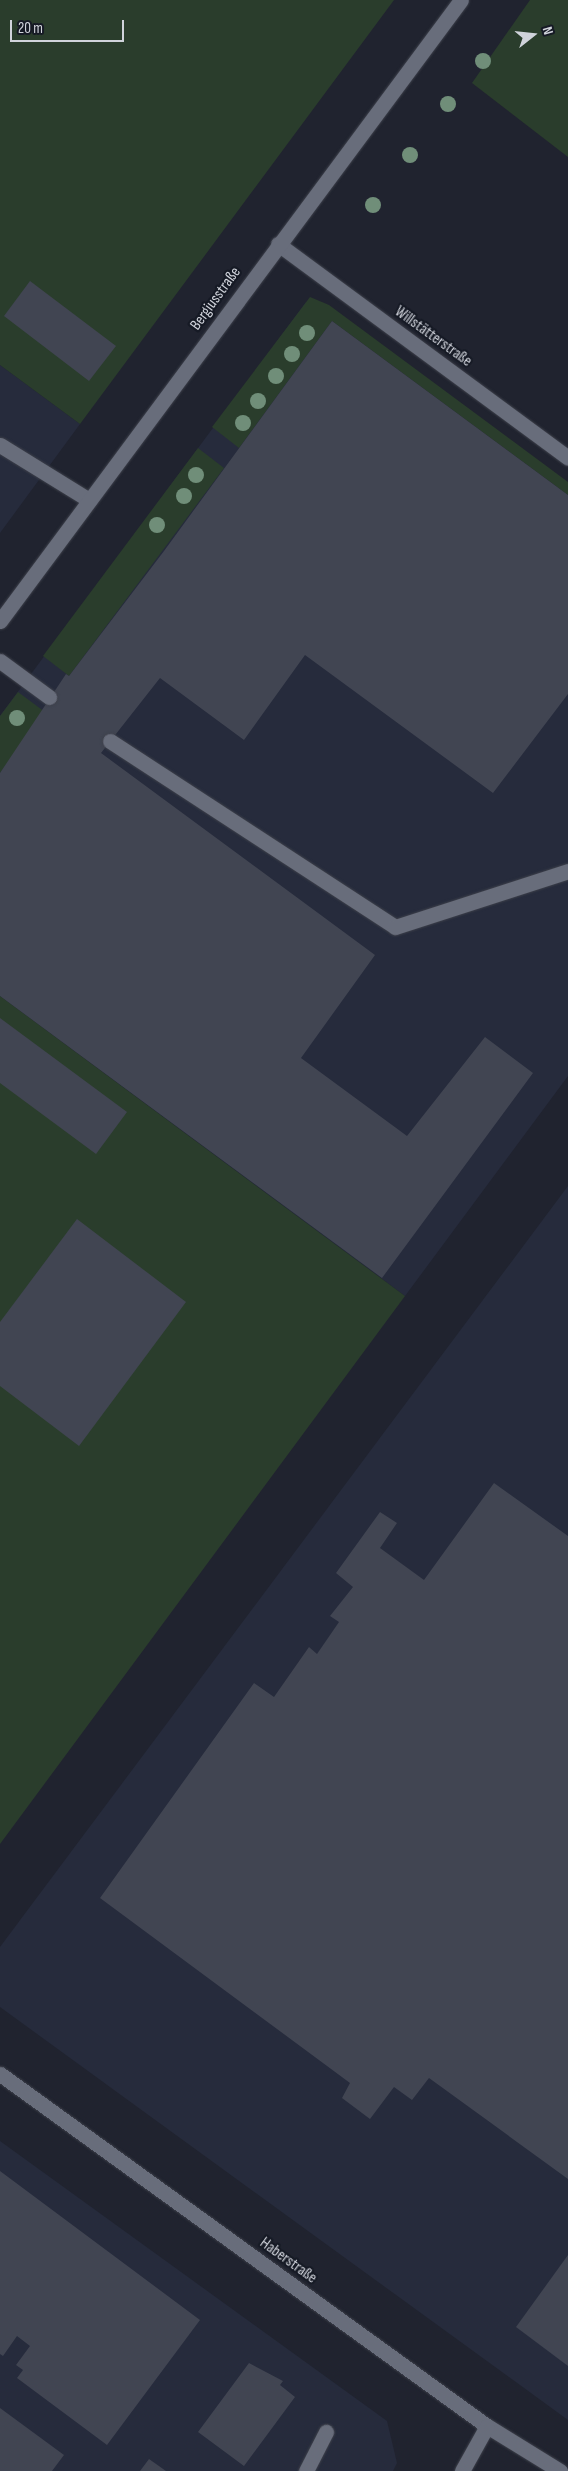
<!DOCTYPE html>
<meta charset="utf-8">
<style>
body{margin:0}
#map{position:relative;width:568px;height:2471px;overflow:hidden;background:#20232f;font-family:"Sofia Sans Condensed",sans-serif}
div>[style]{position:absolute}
.built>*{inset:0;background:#262b3c}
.green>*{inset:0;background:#2a3d2c}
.building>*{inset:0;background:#414552}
.roads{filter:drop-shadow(0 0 1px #3d404a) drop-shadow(0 0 1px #3d404a)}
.lane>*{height:15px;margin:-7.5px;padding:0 7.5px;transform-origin:7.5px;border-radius:7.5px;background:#686d7b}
.street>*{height:15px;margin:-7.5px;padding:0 7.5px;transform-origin:7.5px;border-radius:7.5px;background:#686d7b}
.trees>*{width:16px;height:16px;margin:-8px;border-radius:50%;background:#708e79}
span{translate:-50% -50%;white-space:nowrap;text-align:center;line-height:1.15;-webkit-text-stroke:4.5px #161a25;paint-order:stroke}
.street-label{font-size:16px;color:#d0d3db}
.north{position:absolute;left:508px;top:10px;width:50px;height:50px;-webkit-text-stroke:4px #161a25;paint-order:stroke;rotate:74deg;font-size:14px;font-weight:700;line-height:20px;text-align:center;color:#d0d3db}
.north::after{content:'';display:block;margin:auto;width:18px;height:22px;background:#d0d3db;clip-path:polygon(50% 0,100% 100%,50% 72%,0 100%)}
.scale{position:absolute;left:10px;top:20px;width:114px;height:22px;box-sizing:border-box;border:2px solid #d0d3db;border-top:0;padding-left:6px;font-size:15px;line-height:18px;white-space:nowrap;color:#d0d3db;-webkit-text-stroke:4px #161a25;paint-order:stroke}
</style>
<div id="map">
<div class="built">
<i style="clip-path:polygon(306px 302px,568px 495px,568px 1076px,405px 1296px,0 996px,0 716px)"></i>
<i style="clip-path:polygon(0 365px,80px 424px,0 533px)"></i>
<i style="clip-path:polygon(568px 1186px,568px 2420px,0 2007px,0 1947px)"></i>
<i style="clip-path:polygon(0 2141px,387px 2421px,397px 2463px,393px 2471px,0 2471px)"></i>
</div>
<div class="green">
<i style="clip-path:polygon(0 0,394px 0,80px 424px,0 365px)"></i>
<i style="clip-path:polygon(530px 0,568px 0,568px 157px,472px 83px)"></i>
<i style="clip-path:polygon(310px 297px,329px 305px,568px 482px,568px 495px,332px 321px,239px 448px,212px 427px)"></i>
<i style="clip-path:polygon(198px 448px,224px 468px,69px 676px,43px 656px)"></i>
<i style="clip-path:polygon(18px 692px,45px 712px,0 773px,0 716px)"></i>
<i style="clip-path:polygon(0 996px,405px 1296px,0 1844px)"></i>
</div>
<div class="building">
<i style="clip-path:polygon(30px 281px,116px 346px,89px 381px,4px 316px)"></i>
<i style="clip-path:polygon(332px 321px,568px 495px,568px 694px,493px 793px,305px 655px,244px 740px,160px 678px,101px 753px,375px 955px,301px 1058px,407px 1136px,485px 1037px,533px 1073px,382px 1278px,0 996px,0 773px,66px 674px,69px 676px,164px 551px)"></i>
<i style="clip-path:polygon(0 1018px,127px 1112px,96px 1154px,0 1083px)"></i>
<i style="clip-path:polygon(77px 1219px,186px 1302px,79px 1446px,0 1386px,0 1322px)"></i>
<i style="clip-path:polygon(494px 1483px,568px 1536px,568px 2179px,429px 2078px,412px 2100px,394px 2087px,370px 2119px,342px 2098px,350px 2083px,100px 1898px,254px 1683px,274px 1697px,309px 1647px,317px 1654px,339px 1622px,330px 1616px,353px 1587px,336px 1573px,380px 1512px,397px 1523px,380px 1548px,424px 1580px)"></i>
<i style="clip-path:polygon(0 2171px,200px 2320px,107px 2445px,17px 2378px,23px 2370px,16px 2365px,30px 2346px,17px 2336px,3px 2356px,0 2354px)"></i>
<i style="clip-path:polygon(568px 2255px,568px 2366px,516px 2327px)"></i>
<i style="clip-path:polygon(249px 2363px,283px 2381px,280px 2385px,295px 2397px,244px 2466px,198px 2432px)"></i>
<i style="clip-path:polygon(0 2408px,64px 2455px,52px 2471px,0 2471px)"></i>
<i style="clip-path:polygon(149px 2459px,166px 2471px,140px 2471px)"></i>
</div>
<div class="roads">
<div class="lane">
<i style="left:278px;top:244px;width:360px;rotate:36.4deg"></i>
<i style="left:0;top:445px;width:105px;rotate:31.7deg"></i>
<i style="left:0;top:661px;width:61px;rotate:36.3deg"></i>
<i style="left:110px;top:741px;width:340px;rotate:33.1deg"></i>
<i style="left:395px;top:927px;width:182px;rotate:-17.9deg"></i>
<i style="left:306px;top:2471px;width:44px;rotate:-62.9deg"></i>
</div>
<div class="street">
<i style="left:0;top:621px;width:773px;rotate:-53.41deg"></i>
<i style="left:0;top:2074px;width:601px;rotate:35.86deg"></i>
<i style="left:487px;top:2426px;width:86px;rotate:31.7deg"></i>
<i style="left:462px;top:2471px;width:51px;rotate:-60.9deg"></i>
</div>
</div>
<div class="trees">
<i style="left:483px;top:61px"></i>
<i style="left:448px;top:104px"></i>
<i style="left:410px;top:155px"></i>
<i style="left:373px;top:205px"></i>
<i style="left:307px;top:333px"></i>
<i style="left:292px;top:354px"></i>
<i style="left:276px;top:376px"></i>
<i style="left:258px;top:401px"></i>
<i style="left:243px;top:423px"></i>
<i style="left:196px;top:475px"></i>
<i style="left:184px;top:496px"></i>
<i style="left:157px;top:525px"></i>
<i style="left:17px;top:718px"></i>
</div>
<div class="street-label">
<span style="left:216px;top:299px;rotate:-54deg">Bergiusstraße</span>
<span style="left:433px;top:337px;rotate:36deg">Willstätterstraße</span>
<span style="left:288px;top:2261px;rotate:36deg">Haberstraße</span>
</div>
<div class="north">N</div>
<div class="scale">20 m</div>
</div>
